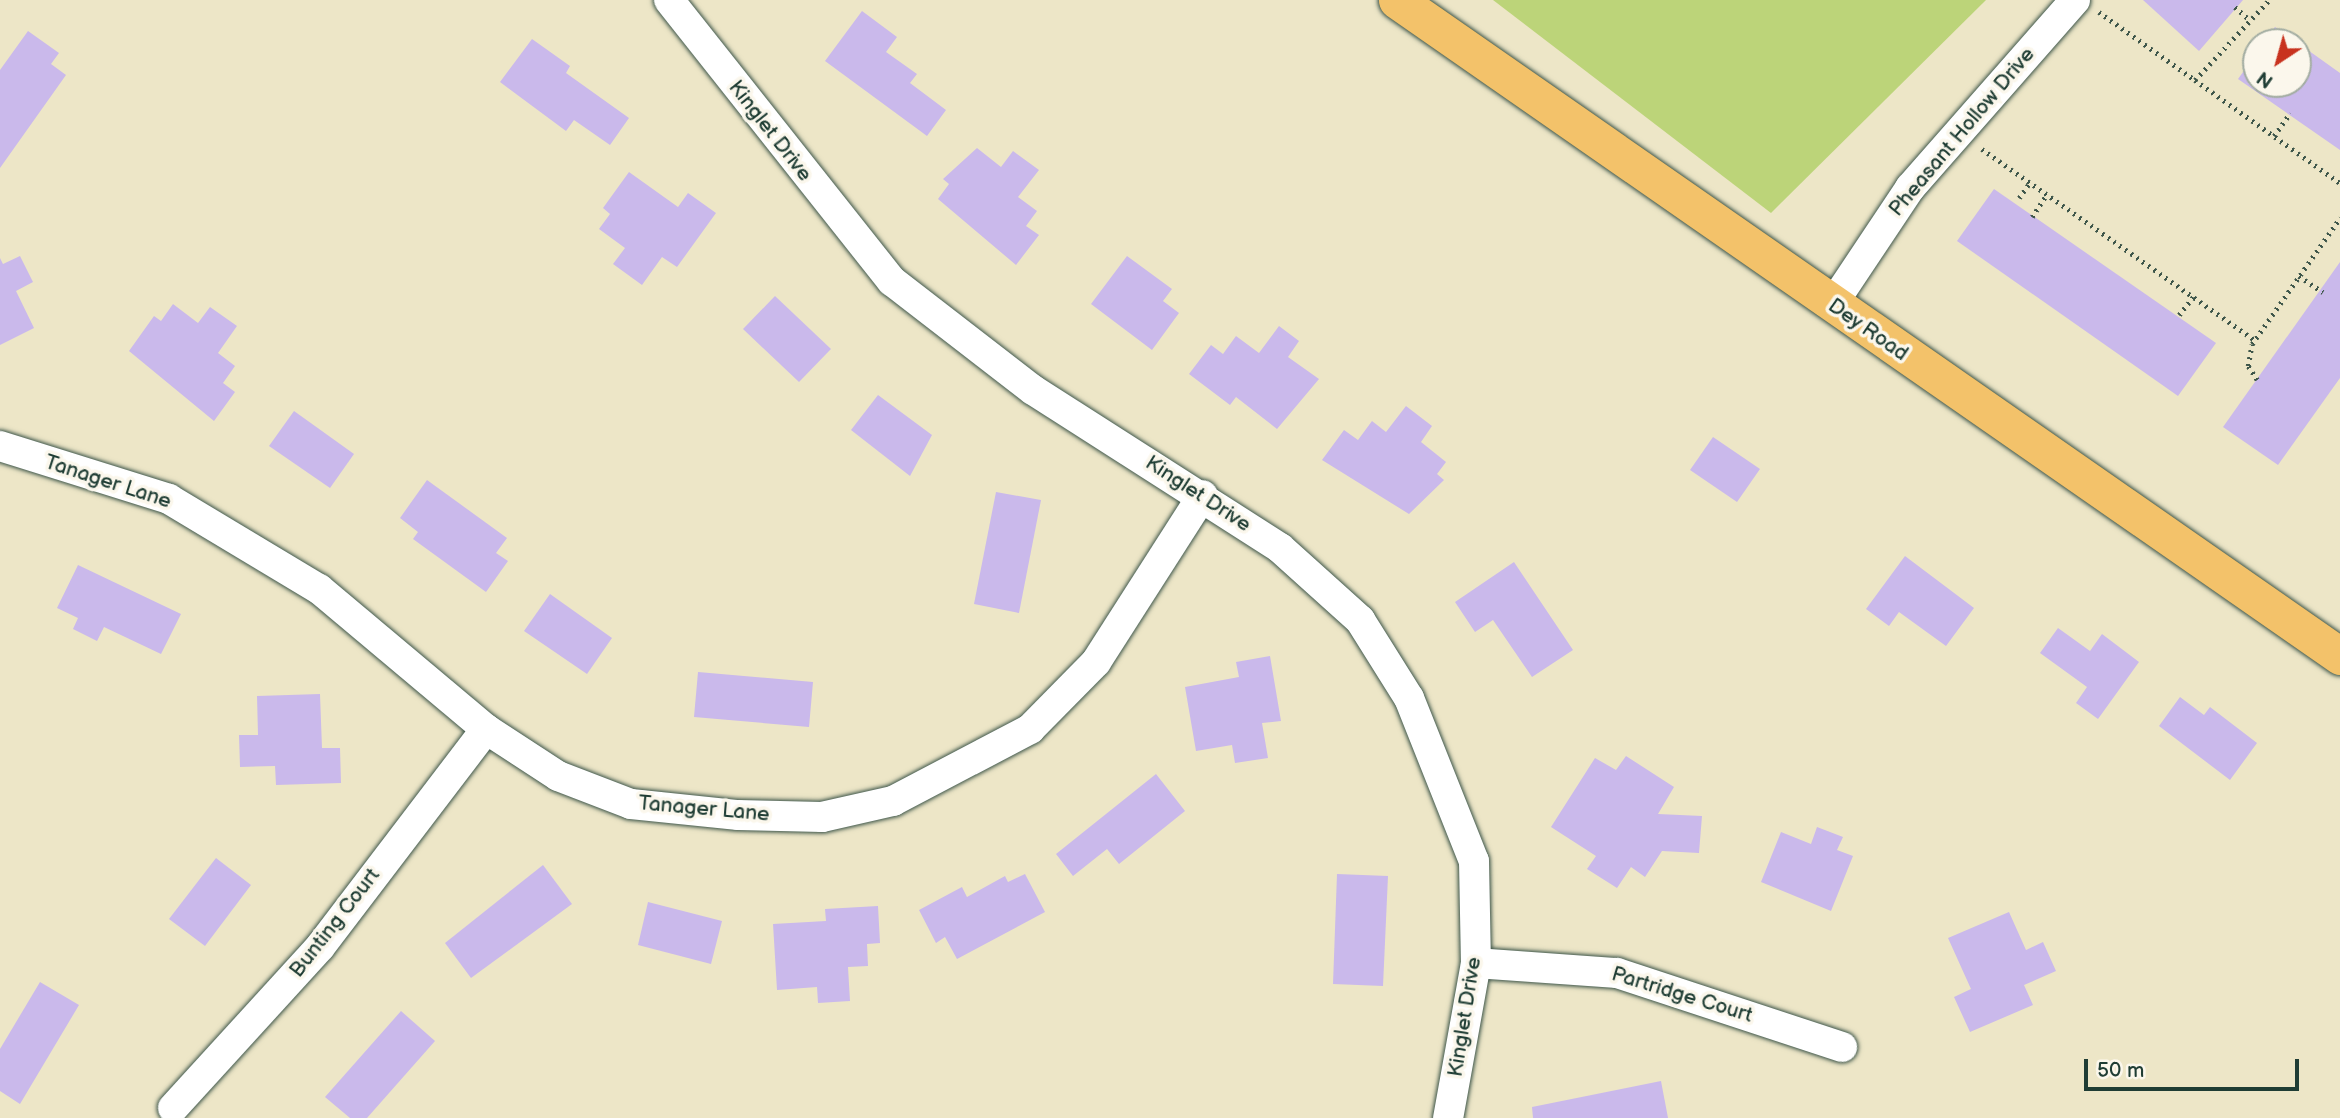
<!DOCTYPE html>
<style>
body{margin:0}
#map{position:relative;width:2340px;height:1118px;overflow:hidden;background:#ede6c7;font-family:"Balsamiq Sans",sans-serif}
div>[style]{position:absolute}
.green>*{inset:0;background:#bcd479}
.building>*{inset:0;background:#cab9eb}
.path>*{height:4.5px;margin-top:-2.25px;transform-origin:0;background:repeating-linear-gradient(90deg,#3e564a 0 2px,transparent 0 7px)}
.roads{filter:drop-shadow(0 0 2px #3e564a) drop-shadow(0 0 2px #3e564a)}
.minor>*{height:30px;margin:-15px;padding:0 15px;transform-origin:15px;border-radius:15px;background:#fff}
.major>*{height:37px;margin:-18.5px;padding:0 18.5px;transform-origin:18.5px;border-radius:18.5px;background:#f3c26a}
span{translate:-50% -50%;white-space:nowrap;text-align:center;line-height:1.15;-webkit-text-stroke:7px #fbf7ec;paint-order:stroke}
.street-label{font-size:21px;color:#1f3d34}
.north{position:absolute;left:2242px;top:28px;width:70px;height:70px;box-sizing:border-box;background:#fbf7ec;border:2px solid #a3ada2;border-radius:50%;rotate:216deg;font-size:19px;font-weight:700;line-height:28px;text-align:center;color:#1f3d34}
.north::after{content:'';display:block;margin:auto;width:24px;height:32px;background:#c8321e;clip-path:polygon(50% 0,100% 100%,50% 72%,0 100%)}
.scale{position:absolute;left:2084px;top:1059px;width:215px;height:32px;box-sizing:border-box;border:4px solid #1f3d34;border-top:0;padding-left:9px;font-size:21px;line-height:24px;white-space:nowrap;color:#1f3d34;-webkit-text-stroke:5px #fbf7ec;paint-order:stroke}
</style>
<div id="map">
<div class="green">
<i style="clip-path:polygon(1493px 0,1986px 0,1771px 213px)"></i>
</div>
<div class="building">
<i style="clip-path:polygon(2143px 0,2243px 0,2199px 51px)"></i>
<i style="clip-path:polygon(862px 11px,897px 37px,886px 52px,917px 74px,910px 83px,946px 110px,927px 136px,825px 61px)"></i>
<i style="clip-path:polygon(2275px 27px,2297px 42px,2264px 42px)"></i>
<i style="clip-path:polygon(28px 31px,59px 53px,51px 64px,66px 75px,0 168px,0 70px)"></i>
<i style="clip-path:polygon(532px 39px,570px 66px,566px 73px,629px 118px,610px 145px,574px 120px,566px 131px,500px 82px)"></i>
<i style="clip-path:polygon(2298px 43px,2340px 73px,2340px 150px,2238px 79px,2256px 54px,2256px 84px,2298px 84px)"></i>
<i style="clip-path:polygon(977px 148px,1001px 167px,1013px 151px,1039px 170px,1018px 197px,1037px 211px,1026px 226px,1039px 235px,1016px 265px,938px 199px,949px 184px,943px 179px)"></i>
<i style="clip-path:polygon(629px 172px,678px 207px,688px 193px,716px 213px,677px 267px,662px 257px,642px 285px,613px 264px,625px 248px,599px 229px,610px 214px,603px 208px)"></i>
<i style="clip-path:polygon(1994px 189px,2216px 343px,2178px 396px,1957px 241px)"></i>
<i style="clip-path:polygon(20px 256px,33px 282px,16px 291px,34px 328px,0 345px,0 258px,3px 264px)"></i>
<i style="clip-path:polygon(1127px 256px,1172px 289px,1163px 301px,1179px 313px,1152px 350px,1091px 304px)"></i>
<i style="clip-path:polygon(2340px 262px,2340px 378px,2278px 465px,2223px 427px)"></i>
<i style="clip-path:polygon(775px 296px,831px 349px,799px 382px,743px 329px)"></i>
<i style="clip-path:polygon(173px 304px,198px 323px,210px 307px,237px 326px,218px 353px,235px 366px,223px 383px,235px 392px,214px 421px,129px 351px,154px 316px,161px 321px)"></i>
<i style="clip-path:polygon(1279px 326px,1299px 341px,1288px 357px,1319px 379px,1277px 429px,1236px 397px,1230px 405px,1189px 374px,1211px 345px,1223px 354px,1236px 336px,1259px 353px)"></i>
<i style="clip-path:polygon(878px 395px,932px 435px,910px 476px,851px 430px)"></i>
<i style="clip-path:polygon(1406px 406px,1432px 426px,1421px 442px,1446px 462px,1437px 474px,1444px 480px,1409px 514px,1322px 460px,1344px 430px,1358px 440px,1372px 421px,1386px 432px)"></i>
<i style="clip-path:polygon(294px 411px,354px 454px,330px 488px,269px 446px)"></i>
<i style="clip-path:polygon(1713px 437px,1760px 469px,1737px 502px,1690px 470px)"></i>
<i style="clip-path:polygon(427px 480px,507px 538px,496px 553px,508px 561px,486px 592px,413px 539px,418px 532px,400px 518px)"></i>
<i style="clip-path:polygon(996px 492px,1041px 500px,1019px 613px,974px 604px)"></i>
<i style="clip-path:polygon(1905px 556px,1974px 608px,1946px 646px,1899px 612px,1889px 626px,1866px 609px)"></i>
<i style="clip-path:polygon(1514px 562px,1573px 650px,1532px 677px,1493px 620px,1475px 632px,1455px 602px)"></i>
<i style="clip-path:polygon(78px 565px,181px 614px,161px 654px,104px 627px,97px 641px,73px 629px,78px 618px,57px 608px)"></i>
<i style="clip-path:polygon(550px 594px,612px 638px,587px 674px,524px 631px)"></i>
<i style="clip-path:polygon(2058px 628px,2090px 651px,2102px 634px,2139px 662px,2098px 719px,2076px 703px,2087px 687px,2040px 653px)"></i>
<i style="clip-path:polygon(1270px 656px,1281px 721px,1262px 723px,1268px 758px,1235px 763px,1232px 745px,1196px 751px,1185px 687px,1239px 677px,1236px 662px)"></i>
<i style="clip-path:polygon(698px 672px,813px 682px,809px 727px,694px 717px)"></i>
<i style="clip-path:polygon(320px 694px,322px 748px,340px 748px,341px 783px,276px 785px,275px 766px,240px 767px,239px 735px,258px 735px,257px 696px)"></i>
<i style="clip-path:polygon(2180px 697px,2204px 715px,2210px 707px,2257px 743px,2230px 780px,2159px 726px)"></i>
<i style="clip-path:polygon(1626px 756px,1674px 787px,1658px 814px,1702px 816px,1699px 853px,1662px 851px,1645px 877px,1631px 867px,1617px 888px,1587px 869px,1596px 856px,1551px 827px,1595px 758px,1616px 770px)"></i>
<i style="clip-path:polygon(1156px 774px,1185px 811px,1119px 864px,1107px 849px,1073px 876px,1056px 854px)"></i>
<i style="clip-path:polygon(1817px 827px,1843px 837px,1837px 850px,1853px 856px,1831px 911px,1761px 882px,1781px 832px,1811px 844px)"></i>
<i style="clip-path:polygon(216px 858px,251px 885px,205px 946px,169px 919px)"></i>
<i style="clip-path:polygon(543px 865px,572px 904px,471px 978px,445px 943px)"></i>
<i style="clip-path:polygon(1025px 874px,1045px 912px,957px 959px,945px 937px,936px 943px,919px 910px,962px 887px,967px 897px,1005px 876px,1008px 882px)"></i>
<i style="clip-path:polygon(1337px 874px,1388px 876px,1383px 986px,1333px 984px)"></i>
<i style="clip-path:polygon(648px 902px,722px 921px,711px 964px,638px 945px)"></i>
<i style="clip-path:polygon(878px 906px,880px 943px,867px 944px,868px 966px,848px 967px,850px 1001px,818px 1003px,817px 987px,777px 990px,773px 924px,826px 921px,825px 909px)"></i>
<i style="clip-path:polygon(2009px 912px,2026px 950px,2043px 942px,2056px 971px,2024px 985px,2033px 1005px,1970px 1032px,1954px 997px,1971px 989px,1948px 938px)"></i>
<i style="clip-path:polygon(40px 982px,79px 1005px,20px 1104px,0 1091px,0 1049px)"></i>
<i style="clip-path:polygon(401px 1011px,435px 1041px,367px 1118px,350px 1118px,325px 1097px)"></i>
<i style="clip-path:polygon(1661px 1081px,1668px 1118px,1533px 1118px,1532px 1107px)"></i>
</div>
<div class="path">
<i style="left:2235px;top:7px;width:20px;rotate:41deg"></i>
<i style="left:2099px;top:12px;width:118px;rotate:35.3deg"></i>
<i style="left:2195px;top:80px;width:109px;rotate:-47.2deg"></i>
<i style="left:2195px;top:80px;width:178px;rotate:35.4deg"></i>
<i style="left:2274px;top:136px;width:28px;rotate:-55deg"></i>
<i style="left:1982px;top:149px;width:333px;rotate:35deg"></i>
<i style="left:2019px;top:198px;width:19px;rotate:-55deg"></i>
<i style="left:2032px;top:217px;width:27px;rotate:-57deg"></i>
<i style="left:2299px;top:276px;width:29px;rotate:34deg"></i>
<i style="left:2179px;top:315px;width:23px;rotate:-52deg"></i>
<i style="left:2257px;top:380px;width:17px;rotate:-123deg"></i>
<i style="left:2248px;top:366px;width:22px;rotate:-80deg"></i>
<i style="left:2252px;top:344px;width:154px;rotate:-55.1deg"></i>
</div>
<div class="roads">
<div class="minor">
<i style="left:669px;top:0;width:359px;rotate:51.6deg"></i>
<i style="left:892px;top:281px;width:178px;rotate:37.7deg"></i>
<i style="left:1033px;top:390px;width:293px;rotate:32.6deg"></i>
<i style="left:1280px;top:548px;width:108px;rotate:42deg"></i>
<i style="left:1360px;top:620px;width:92px;rotate:57.9deg"></i>
<i style="left:1409px;top:698px;width:175px;rotate:68.3deg"></i>
<i style="left:1474px;top:861px;width:102px;rotate:88.9deg"></i>
<i style="left:1476px;top:963px;width:158px;rotate:100.2deg"></i>
<i style="left:1832px;top:305px;width:141px;rotate:-56.3deg"></i>
<i style="left:1910px;top:188px;width:250px;rotate:-48.7deg"></i>
<i style="left:0;top:446px;width:177px;rotate:17.4deg"></i>
<i style="left:169px;top:499px;width:175px;rotate:31deg"></i>
<i style="left:319px;top:589px;width:218px;rotate:40deg"></i>
<i style="left:486px;top:729px;width:86px;rotate:33.1deg"></i>
<i style="left:558px;top:776px;width:78px;rotate:21deg"></i>
<i style="left:631px;top:804px;width:108px;rotate:5.9deg"></i>
<i style="left:738px;top:815px;width:84px;rotate:1.4deg"></i>
<i style="left:822px;top:817px;width:73px;rotate:-12.7deg"></i>
<i style="left:893px;top:801px;width:155px;rotate:-27.7deg"></i>
<i style="left:1030px;top:729px;width:94px;rotate:-45.4deg"></i>
<i style="left:1096px;top:662px;width:198px;rotate:-57.4deg"></i>
<i style="left:1476px;top:963px;width:141px;rotate:4.1deg"></i>
<i style="left:1617px;top:973px;width:237px;rotate:18.2deg"></i>
<i style="left:173px;top:1108px;width:218px;rotate:-47.6deg"></i>
<i style="left:320px;top:947px;width:274px;rotate:-52.7deg"></i>
</div>
<div class="major">
<i style="left:1397px;top:0;width:1149px;rotate:34.82deg"></i>
</div>
</div>
<div class="street-label">
<span style="left:770px;top:131px;rotate:52deg">Kinglet Drive</span>
<span style="left:1962px;top:132px;rotate:-50deg">Pheasant Hollow Drive</span>
<span style="left:1868px;top:330px;rotate:35deg">Dey Road</span>
<span style="left:108px;top:482px;rotate:18deg">Tanager Lane</span>
<span style="left:1198px;top:494px;rotate:33deg">Kinglet Drive</span>
<span style="left:704px;top:809px;rotate:5deg">Tanager Lane</span>
<span style="left:335px;top:923px;rotate:-52deg">Bunting Court</span>
<span style="left:1682px;top:995px;rotate:17deg">Partridge Court</span>
<span style="left:1465px;top:1017px;rotate:-81deg">Kinglet Drive</span>
</div>
<div class="north">N</div>
<div class="scale">50 m</div>
</div>
